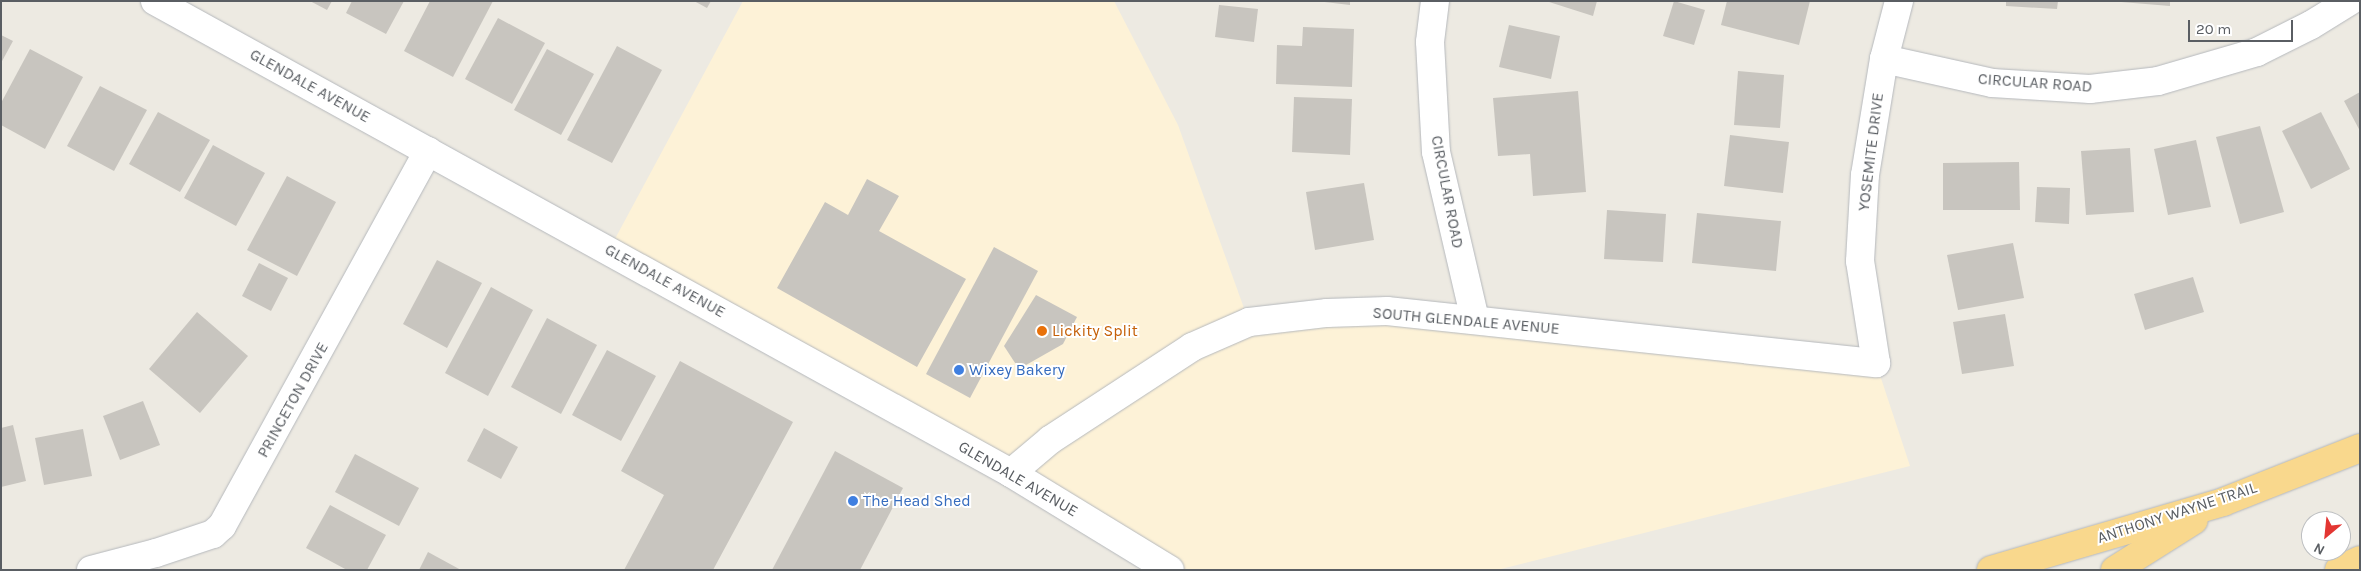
<!DOCTYPE html>
<style>
body{margin:0}
#map{position:relative;width:2361px;height:571px;overflow:hidden;background:#edeae2;font-family:Karla,sans-serif}
div>[style]{position:absolute}
.commercial>*{inset:0;background:#fdf2d7}
.building>*{inset:0;background:#c8c5bf}
.roads{filter:drop-shadow(0 0 1px #b5b8bc) drop-shadow(0 0 1px #b5b8bc)}
.street>*{height:28px;margin:-14px;padding:0 14px;transform-origin:14px;border-radius:14px;background:#fff}
.secondary>*{height:28px;margin:-14px;padding:0 14px;transform-origin:14px;border-radius:14px;background:#fff}
.highway>*{height:28px;margin:-14px;padding:0 14px;transform-origin:14px;border-radius:14px;background:#f9d88d}
.dots>*{width:14px;height:14px;translate:-50% -50%;box-sizing:border-box;border:2px solid #fff;border-radius:50%}
span{translate:-50% -50%;white-space:nowrap;text-align:center;line-height:1.15;-webkit-text-stroke:4px #fff;paint-order:stroke}
.street-label{font-size:16px;color:#5a5e63}
.food-label{font-size:16px;color:#c56008}
.left{translate:0 -50%;text-align:left}
.shop-label{font-size:16px;color:#366cbe}
.frame{position:absolute;inset:0;border:2px solid #5a5e63;pointer-events:none}
.north{position:absolute;left:2301px;top:511px;width:50px;height:50px;box-sizing:border-box;background:#fff;border:1px solid #bdbfc1;border-radius:50%;rotate:208deg;font-size:14px;font-weight:700;line-height:20px;text-align:center;color:#5a5e63}
.north::after{content:'';display:block;margin:auto;width:18px;height:22px;background:#e33632;clip-path:polygon(50% 0,100% 100%,50% 72%,0 100%)}
.scale{position:absolute;left:2188px;top:20px;width:105px;height:22px;box-sizing:border-box;border:2px solid #5a5e63;border-top:0;padding-left:6px;font-size:15px;line-height:18px;white-space:nowrap;color:#5a5e63;-webkit-text-stroke:4px #fff;paint-order:stroke}
</style>
<div id="map">
<div class="commercial">
<i style="clip-path:polygon(743px 1px,1114px 1px,1178px 125px,1249px 322px,1327px 313px,1876px 363px,1910px 466px,1497px 570px,1170px 570px,609px 250px)"></i>
</div>
<div class="building">
<i style="clip-path:polygon(310px 1px,332px 1px,327px 10px)"></i>
<i style="clip-path:polygon(352px 1px,404px 1px,386px 34px,346px 13px)"></i>
<i style="clip-path:polygon(430px 1px,493px 1px,453px 77px,404px 51px)"></i>
<i style="clip-path:polygon(694px 1px,711px 1px,707px 8px)"></i>
<i style="clip-path:polygon(1316px 1px,1350px 1px,1350px 5px)"></i>
<i style="clip-path:polygon(1546px 1px,1597px 1px,1593px 16px)"></i>
<i style="clip-path:polygon(1674px 1px,1705px 10px,1694px 45px,1663px 36px)"></i>
<i style="clip-path:polygon(1727px 1px,1810px 1px,1799px 45px,1721px 25px)"></i>
<i style="clip-path:polygon(2006px 1px,2058px 1px,2057px 9px,2006px 6px)"></i>
<i style="clip-path:polygon(2109px 1px,2170px 1px,2170px 6px)"></i>
<i style="clip-path:polygon(1219px 5px,1258px 9px,1254px 42px,1215px 37px)"></i>
<i style="clip-path:polygon(498px 18px,545px 43px,512px 104px,465px 79px)"></i>
<i style="clip-path:polygon(1509px 25px,1560px 36px,1551px 79px,1499px 67px)"></i>
<i style="clip-path:polygon(1303px 27px,1354px 29px,1352px 87px,1276px 84px,1277px 45px,1302px 46px)"></i>
<i style="clip-path:polygon(1px 35px,13px 41px,1px 63px)"></i>
<i style="clip-path:polygon(617px 46px,662px 70px,612px 163px,567px 140px)"></i>
<i style="clip-path:polygon(30px 49px,83px 77px,45px 149px,1px 125px,1px 103px)"></i>
<i style="clip-path:polygon(547px 49px,594px 74px,561px 135px,514px 110px)"></i>
<i style="clip-path:polygon(1738px 71px,1784px 75px,1780px 128px,1734px 125px)"></i>
<i style="clip-path:polygon(100px 86px,147px 110px,114px 171px,67px 146px)"></i>
<i style="clip-path:polygon(1578px 91px,1586px 192px,1533px 196px,1530px 154px,1498px 156px,1493px 98px)"></i>
<i style="clip-path:polygon(2360px 92px,2360px 131px,2344px 101px)"></i>
<i style="clip-path:polygon(1294px 97px,1352px 99px,1350px 155px,1292px 152px)"></i>
<i style="clip-path:polygon(158px 112px,210px 140px,180px 192px,129px 164px)"></i>
<i style="clip-path:polygon(2321px 112px,2350px 169px,2311px 189px,2282px 131px)"></i>
<i style="clip-path:polygon(2260px 126px,2284px 212px,2240px 224px,2216px 137px)"></i>
<i style="clip-path:polygon(1730px 135px,1789px 142px,1783px 193px,1724px 186px)"></i>
<i style="clip-path:polygon(2196px 140px,2211px 207px,2168px 215px,2154px 149px)"></i>
<i style="clip-path:polygon(213px 145px,265px 173px,236px 226px,184px 198px)"></i>
<i style="clip-path:polygon(2130px 148px,2134px 212px,2086px 215px,2081px 151px)"></i>
<i style="clip-path:polygon(2019px 162px,2020px 210px,1943px 210px,1943px 163px)"></i>
<i style="clip-path:polygon(287px 176px,336px 202px,297px 276px,247px 250px)"></i>
<i style="clip-path:polygon(867px 179px,899px 196px,879px 231px,966px 279px,917px 367px,777px 288px,825px 202px,848px 215px)"></i>
<i style="clip-path:polygon(1364px 183px,1374px 240px,1315px 250px,1306px 192px)"></i>
<i style="clip-path:polygon(2037px 187px,2070px 188px,2069px 224px,2035px 222px)"></i>
<i style="clip-path:polygon(1607px 210px,1666px 214px,1663px 262px,1604px 259px)"></i>
<i style="clip-path:polygon(1697px 213px,1781px 221px,1776px 271px,1692px 263px)"></i>
<i style="clip-path:polygon(2013px 243px,2024px 298px,1958px 310px,1947px 255px)"></i>
<i style="clip-path:polygon(994px 247px,1038px 271px,970px 398px,926px 374px)"></i>
<i style="clip-path:polygon(437px 260px,482px 283px,447px 348px,403px 324px)"></i>
<i style="clip-path:polygon(259px 263px,288px 278px,271px 311px,242px 296px)"></i>
<i style="clip-path:polygon(2193px 277px,2204px 312px,2145px 330px,2134px 294px)"></i>
<i style="clip-path:polygon(491px 287px,533px 310px,488px 396px,445px 373px)"></i>
<i style="clip-path:polygon(1036px 295px,1077px 317px,1063px 344px,1019px 369px,1004px 346px)"></i>
<i style="clip-path:polygon(197px 312px,248px 356px,200px 413px,149px 369px)"></i>
<i style="clip-path:polygon(2005px 314px,2014px 366px,1962px 374px,1953px 322px)"></i>
<i style="clip-path:polygon(547px 318px,597px 345px,561px 414px,511px 387px)"></i>
<i style="clip-path:polygon(607px 350px,656px 376px,621px 441px,572px 415px)"></i>
<i style="clip-path:polygon(680px 361px,793px 422px,713px 570px,624px 570px,664px 495px,621px 471px)"></i>
<i style="clip-path:polygon(143px 401px,160px 445px,120px 460px,103px 416px)"></i>
<i style="clip-path:polygon(13px 425px,26px 481px,1px 487px,1px 428px)"></i>
<i style="clip-path:polygon(484px 428px,518px 447px,501px 479px,467px 461px)"></i>
<i style="clip-path:polygon(83px 429px,92px 476px,44px 485px,35px 438px)"></i>
<i style="clip-path:polygon(835px 451px,903px 488px,860px 570px,772px 570px)"></i>
<i style="clip-path:polygon(355px 454px,419px 488px,399px 526px,335px 492px)"></i>
<i style="clip-path:polygon(330px 505px,386px 535px,367px 570px,347px 570px,306px 548px)"></i>
<i style="clip-path:polygon(428px 552px,461px 570px,419px 570px)"></i>
</div>
<div class="roads">
<div class="street">
<i style="left:1435px;top:1px;width:41px;rotate:97deg"></i>
<i style="left:1430px;top:42px;width:110px;rotate:86.9deg"></i>
<i style="left:1436px;top:152px;width:172px;rotate:76.9deg"></i>
<i style="left:1884px;top:59px;width:111px;rotate:12.5deg"></i>
<i style="left:1992px;top:83px;width:98px;rotate:3.5deg"></i>
<i style="left:2090px;top:89px;width:68px;rotate:-6.7deg"></i>
<i style="left:2158px;top:81px;width:103px;rotate:-16.3deg"></i>
<i style="left:2257px;top:52px;width:60px;rotate:-26.6deg"></i>
<i style="left:2311px;top:25px;width:46px;rotate:-31.6deg"></i>
<i style="left:1011px;top:473px;width:51px;rotate:-40.2deg"></i>
<i style="left:1050px;top:440px;width:170px;rotate:-33.2deg"></i>
<i style="left:1192px;top:347px;width:62px;rotate:-23.7deg"></i>
<i style="left:1249px;top:322px;width:79px;rotate:-6.6deg"></i>
<i style="left:1327px;top:313px;width:60px;rotate:-1.9deg"></i>
<i style="left:1387px;top:311px;width:492px;rotate:6.1deg"></i>
<i style="left:1876px;top:363px;width:103px;rotate:-98.9deg"></i>
<i style="left:1860px;top:261px;width:86px;rotate:-86.7deg"></i>
<i style="left:1865px;top:175px;width:118px;rotate:-80.7deg"></i>
<i style="left:1884px;top:59px;width:60px;rotate:-75.5deg"></i>
<i style="left:91px;top:570px;width:67px;rotate:-14.7deg"></i>
<i style="left:156px;top:553px;width:60px;rotate:-18.4deg"></i>
<i style="left:213px;top:534px;width:12px;rotate:-42deg"></i>
<i style="left:222px;top:526px;width:428px;rotate:-61.2deg"></i>
</div>
<div class="secondary">
<i style="left:155px;top:1px;width:978px;rotate:28.87deg"></i>
<i style="left:1011px;top:473px;width:186px;rotate:31.4deg"></i>
</div>
<div class="highway">
<i style="left:1991px;top:570px;width:242px;rotate:-16.3deg"></i>
<i style="left:2223px;top:502px;width:147px;rotate:-21.5deg"></i>
<i style="left:2115px;top:570px;width:93px;rotate:-32.3deg"></i>
<i style="left:2339px;top:570px;width:23px;rotate:-25deg"></i>
</div>
</div>
<div class="dots">
<i style="left:1042px;top:331px;background:#e8710a"></i>
<i style="left:959px;top:370px;background:#3f7fe0"></i>
<i style="left:853px;top:501px;background:#3f7fe0"></i>
</div>
<div class="street-label">
<span style="left:2035px;top:83px;rotate:4deg">CIRCULAR ROAD</span>
<span style="left:310px;top:86px;rotate:29deg">GLENDALE AVENUE</span>
<span style="left:1871px;top:152px;rotate:-83deg">YOSEMITE DRIVE</span>
<span style="left:1447px;top:192px;rotate:79deg">CIRCULAR ROAD</span>
<span style="left:665px;top:281px;rotate:29deg">GLENDALE AVENUE</span>
<span style="left:1466px;top:321px;rotate:5deg">SOUTH GLENDALE AVENUE</span>
<span style="left:293px;top:400px;rotate:-61deg">PRINCETON DRIVE</span>
<span style="left:1018px;top:479px;rotate:30deg">GLENDALE AVENUE</span>
<span style="left:2177px;top:513px;rotate:-18deg">ANTHONY WAYNE TRAIL</span>
</div>
<div class="food-label">
<span class="left" style="left:1052px;top:331px">Lickity Split</span>
</div>
<div class="shop-label">
<span class="left" style="left:969px;top:370px">Wixey Bakery</span>
<span class="left" style="left:863px;top:501px">The Head Shed</span>
</div>
<div class="frame"></div>
<div class="north">N</div>
<div class="scale">20 m</div>
</div>
